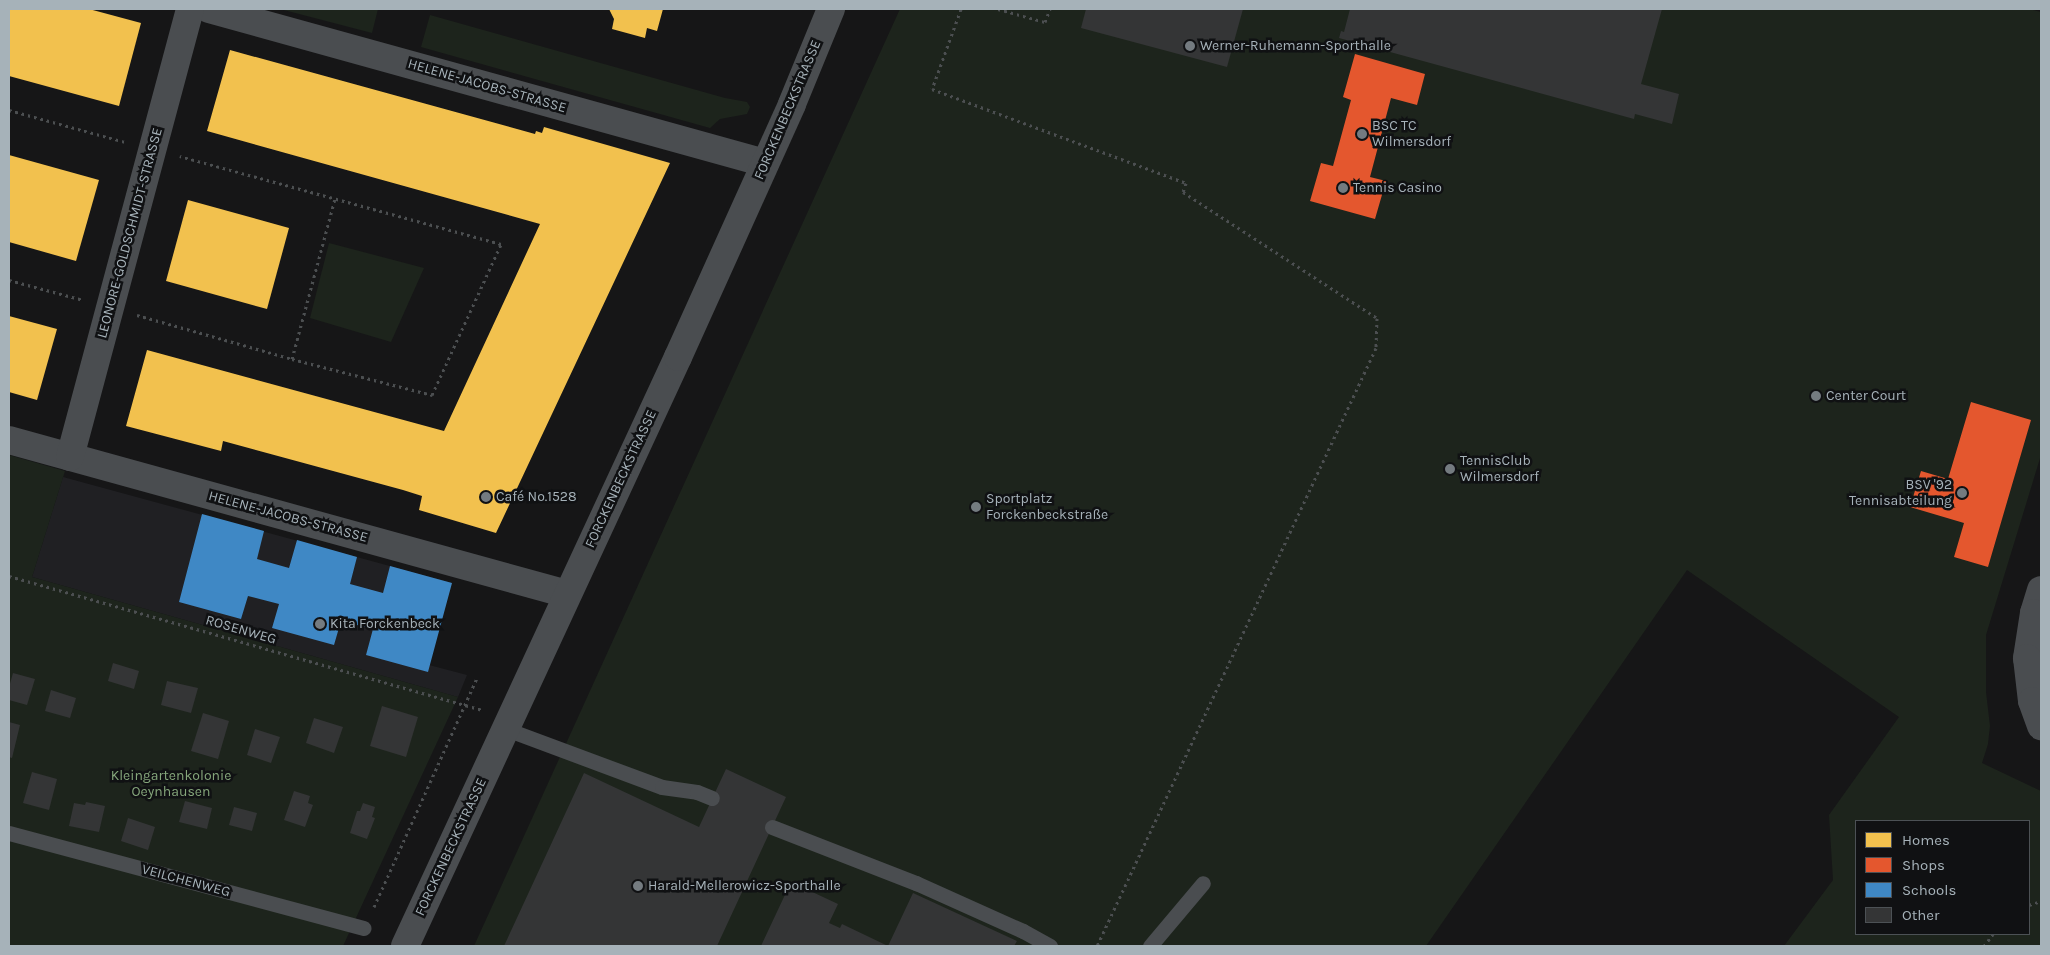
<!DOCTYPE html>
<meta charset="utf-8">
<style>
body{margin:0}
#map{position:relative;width:2050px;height:955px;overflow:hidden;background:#161617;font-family:Karla,sans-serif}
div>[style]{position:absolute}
.built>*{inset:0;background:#202023}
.green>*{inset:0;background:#1d241c}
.homes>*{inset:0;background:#f2c14e}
.shops>*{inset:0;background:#e4572e}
.schools>*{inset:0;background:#3f88c5}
.building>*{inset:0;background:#343536}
.path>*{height:3px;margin-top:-1.5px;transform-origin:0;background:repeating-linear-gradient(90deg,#4c4f51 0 2.5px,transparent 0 6.5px)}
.service>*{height:15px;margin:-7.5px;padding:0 7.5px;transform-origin:7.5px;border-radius:7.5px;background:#4a4d50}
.minor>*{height:28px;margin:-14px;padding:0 14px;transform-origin:14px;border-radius:14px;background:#4a4d50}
.dots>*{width:14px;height:14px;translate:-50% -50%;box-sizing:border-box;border:2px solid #101113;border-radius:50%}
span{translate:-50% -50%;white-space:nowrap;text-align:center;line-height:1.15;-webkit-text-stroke:5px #101113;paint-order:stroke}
.poi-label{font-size:14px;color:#a6b2b9}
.left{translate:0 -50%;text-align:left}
.right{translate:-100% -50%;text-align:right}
.street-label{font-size:14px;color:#a6b2b9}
.park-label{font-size:14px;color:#85a67b}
.frame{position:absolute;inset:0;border:10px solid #a6b2b9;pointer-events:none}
.legend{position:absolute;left:1855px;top:820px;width:175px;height:115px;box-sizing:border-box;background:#101113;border:1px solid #4c5155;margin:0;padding:6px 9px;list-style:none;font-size:15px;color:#a6b2b9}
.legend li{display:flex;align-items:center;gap:10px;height:25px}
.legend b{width:25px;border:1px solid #4c5155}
</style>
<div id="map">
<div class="built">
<i style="clip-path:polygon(63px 477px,452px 583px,429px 665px,467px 675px,458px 697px,32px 577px)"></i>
</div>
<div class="green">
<i style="clip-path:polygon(280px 9px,378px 9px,372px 33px)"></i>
<i style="clip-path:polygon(evenodd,900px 9px,2029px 9px,2041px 12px,2041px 455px,1986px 635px,1986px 692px,1990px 726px,1988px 744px,1982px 763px,2041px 791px,2041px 946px,1784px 946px,1833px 880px,1829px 815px,1899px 717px,1687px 570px,1426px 946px,474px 946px,900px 9px,1856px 821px,2029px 821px,2029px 934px,1856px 934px,1856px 821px)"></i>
<i style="clip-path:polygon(430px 15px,725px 98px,747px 102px,750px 107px,747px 114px,720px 119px,710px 128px,421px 47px)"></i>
<i style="clip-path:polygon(329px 243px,424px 268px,391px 342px,310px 318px)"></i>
<i style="clip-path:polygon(9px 455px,65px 471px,32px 577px,458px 697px,343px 946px,9px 946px)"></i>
</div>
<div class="homes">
<i style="clip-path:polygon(9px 9px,89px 9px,141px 23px,119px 106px,9px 76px)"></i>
<i style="clip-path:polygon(609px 9px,663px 9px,657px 31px,647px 28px,645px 38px,612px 29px,614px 19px)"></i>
<i style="clip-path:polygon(230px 50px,535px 134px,536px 131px,542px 133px,544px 127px,670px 163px,496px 533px,419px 510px,422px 496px,403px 490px,223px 441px,221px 451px,126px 426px,147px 350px,444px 431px,540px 224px,207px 131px)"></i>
<i style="clip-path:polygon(9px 155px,99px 180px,76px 261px,9px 242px)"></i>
<i style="clip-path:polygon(188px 200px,289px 228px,267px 309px,166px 281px)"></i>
<i style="clip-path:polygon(9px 316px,57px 329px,37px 400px,9px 392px)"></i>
</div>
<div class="shops">
<i style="clip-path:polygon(1355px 54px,1425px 74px,1417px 105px,1391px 98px,1370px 177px,1386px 181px,1375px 219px,1310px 201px,1321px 163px,1333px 166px,1351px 100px,1343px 97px)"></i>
<i style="clip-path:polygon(1971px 402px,2031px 420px,1988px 567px,1954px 557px,1964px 523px,1910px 507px,1921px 471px,1948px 479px)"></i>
</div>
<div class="schools">
<i style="clip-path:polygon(202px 514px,264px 531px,257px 559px,289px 568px,297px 540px,357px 557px,350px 584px,383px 593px,390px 566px,452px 583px,428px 672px,366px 655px,373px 629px,341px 621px,334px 645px,272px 628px,279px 604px,248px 596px,241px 619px,179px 602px)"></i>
</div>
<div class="building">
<i style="clip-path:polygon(1086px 9px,1243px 9px,1227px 67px,1081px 28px)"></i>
<i style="clip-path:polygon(1350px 9px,1662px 9px,1641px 84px,1679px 94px,1672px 124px,1635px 114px,1634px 119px,1339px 38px,1341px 31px,1344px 32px)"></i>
<i style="clip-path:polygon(113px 663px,139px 671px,134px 689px,108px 681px)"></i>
<i style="clip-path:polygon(13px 673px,35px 679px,27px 705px,9px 700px,9px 687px)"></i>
<i style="clip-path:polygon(167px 681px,198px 688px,191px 713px,161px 705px)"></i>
<i style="clip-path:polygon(51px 690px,76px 698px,70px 718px,45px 711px)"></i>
<i style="clip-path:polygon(382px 706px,418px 717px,406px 757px,370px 746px)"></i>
<i style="clip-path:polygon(203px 713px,229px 721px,218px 759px,191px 751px)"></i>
<i style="clip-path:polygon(314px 718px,343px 727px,334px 753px,306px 743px)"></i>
<i style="clip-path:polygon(9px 722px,20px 725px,12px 758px,9px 757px)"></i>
<i style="clip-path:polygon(255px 729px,280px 737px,271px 763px,247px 755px)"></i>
<i style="clip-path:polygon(726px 769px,786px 797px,717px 946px,504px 946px,584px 773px,699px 827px)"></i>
<i style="clip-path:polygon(32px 772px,57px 779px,49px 810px,23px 803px)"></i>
<i style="clip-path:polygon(294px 791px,310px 796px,308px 803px,313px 805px,305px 827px,284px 820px)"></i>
<i style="clip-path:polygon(185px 801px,212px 808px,207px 829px,179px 822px)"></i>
<i style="clip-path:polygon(86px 802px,105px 806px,99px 832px,69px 826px,74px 803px,85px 805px)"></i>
<i style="clip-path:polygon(363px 803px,375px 807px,372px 817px,375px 818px,367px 839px,350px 833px,357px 811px,360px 811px)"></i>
<i style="clip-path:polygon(234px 807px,257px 813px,252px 831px,229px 825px)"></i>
<i style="clip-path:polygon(128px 818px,155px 827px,148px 850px,121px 841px)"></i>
<i style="clip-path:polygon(791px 882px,838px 904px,829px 923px,840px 928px,842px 924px,888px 946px,913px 893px,1017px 941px,1014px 946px,761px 946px)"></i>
</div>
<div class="path">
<i style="left:961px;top:9px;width:85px;rotate:109.9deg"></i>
<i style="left:932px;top:89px;width:271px;rotate:20.3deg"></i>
<i style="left:1186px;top:183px;width:9px;rotate:108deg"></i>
<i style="left:1183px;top:192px;width:231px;rotate:33deg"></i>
<i style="left:1377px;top:318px;width:30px;rotate:92deg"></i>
<i style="left:1376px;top:348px;width:660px;rotate:115.01deg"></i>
<i style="left:998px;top:9px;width:49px;rotate:15.5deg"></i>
<i style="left:1045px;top:22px;width:14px;rotate:-69deg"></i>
<i style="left:9px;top:110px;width:120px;rotate:15.4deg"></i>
<i style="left:9px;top:280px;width:77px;rotate:15.1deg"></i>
<i style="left:137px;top:315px;width:161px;rotate:15.8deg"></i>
<i style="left:292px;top:359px;width:145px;rotate:14.4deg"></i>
<i style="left:432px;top:395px;width:166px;rotate:-65.4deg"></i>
<i style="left:501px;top:244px;width:333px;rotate:-164.7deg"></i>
<i style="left:292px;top:359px;width:166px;rotate:-75deg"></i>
<i style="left:9px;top:576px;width:493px;rotate:15.8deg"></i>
<i style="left:2029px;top:905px;width:13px;rotate:-18deg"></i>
<i style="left:374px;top:907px;width:251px;rotate:-65.8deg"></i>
<i style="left:1984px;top:946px;width:15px;rotate:-53deg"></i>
</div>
<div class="service">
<i style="left:506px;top:729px;width:166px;rotate:20.4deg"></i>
<i style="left:662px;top:787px;width:35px;rotate:8deg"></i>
<i style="left:697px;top:792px;width:16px;rotate:22deg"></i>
<i style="left:772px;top:827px;width:155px;rotate:21.3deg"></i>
<i style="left:916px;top:883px;width:117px;rotate:24.2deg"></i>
<i style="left:1023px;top:931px;width:31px;rotate:29deg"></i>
<i style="left:9px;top:833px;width:367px;rotate:15deg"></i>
<i style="left:1150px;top:946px;width:82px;rotate:-49.9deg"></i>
</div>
<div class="minor">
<i style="left:209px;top:9px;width:577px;rotate:15.48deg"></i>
<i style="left:9px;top:440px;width:579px;rotate:15.43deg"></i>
<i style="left:70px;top:457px;width:464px;rotate:-75deg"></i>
<i style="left:2041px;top:590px;width:24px;rotate:107deg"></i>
<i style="left:2034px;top:613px;width:46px;rotate:98.8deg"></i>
<i style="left:2027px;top:658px;width:43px;rotate:83.4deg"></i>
<i style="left:2032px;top:701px;width:27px;rotate:70deg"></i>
<i style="left:405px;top:946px;width:649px;rotate:-65.13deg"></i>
<i style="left:678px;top:357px;width:277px;rotate:-65.7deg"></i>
<i style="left:792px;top:104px;width:103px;rotate:-67.7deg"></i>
</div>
<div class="dots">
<i style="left:1190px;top:46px;background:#747b80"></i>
<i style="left:1362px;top:134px;background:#747b80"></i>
<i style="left:1343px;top:188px;background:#747b80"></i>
<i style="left:1816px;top:396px;background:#747b80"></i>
<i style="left:1450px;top:469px;background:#747b80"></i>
<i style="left:1962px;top:493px;background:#747b80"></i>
<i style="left:486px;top:497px;background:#747b80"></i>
<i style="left:976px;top:507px;background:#747b80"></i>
<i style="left:320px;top:624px;background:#747b80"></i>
<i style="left:638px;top:886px;background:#747b80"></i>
</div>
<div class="poi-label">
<span class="left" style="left:1200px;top:46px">Werner-Ruhemann-Sporthalle</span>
<span class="left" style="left:1372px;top:134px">BSC TC<br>Wilmersdorf</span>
<span class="left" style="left:1353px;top:188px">Tennis Casino</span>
<span class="left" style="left:1826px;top:396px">Center Court</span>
<span class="left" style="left:1460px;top:469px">TennisClub<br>Wilmersdorf</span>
<span class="right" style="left:1952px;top:493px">BSV '92<br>Tennisabteilung</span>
<span class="left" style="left:496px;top:497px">Café No.1528</span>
<span class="left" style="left:986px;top:507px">Sportplatz<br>Forckenbeckstraße</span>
<span class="left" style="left:330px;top:624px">Kita Forckenbeck</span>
<span class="left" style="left:648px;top:886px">Harald-Mellerowicz-Sporthalle</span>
</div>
<div class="street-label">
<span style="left:487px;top:86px;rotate:16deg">HELENE-JACOBS-STRASSE</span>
<span style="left:788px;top:110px;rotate:-67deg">FORCKENBECKSTRASSE</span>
<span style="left:130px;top:233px;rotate:-75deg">LEONORE-GOLDSCHMIDT-STRASSE</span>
<span style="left:621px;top:479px;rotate:-65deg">FORCKENBECKSTRASSE</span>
<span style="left:288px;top:517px;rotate:15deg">HELENE-JACOBS-STRASSE</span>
<span style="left:241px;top:630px;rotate:16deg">ROSENWEG</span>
<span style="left:451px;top:847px;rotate:-65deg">FORCKENBECKSTRASSE</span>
<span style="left:186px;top:881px;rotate:15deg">VEILCHENWEG</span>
</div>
<div class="park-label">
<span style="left:171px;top:784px">Kleingartenkolonie<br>Oeynhausen</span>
</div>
<div class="frame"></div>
<ul class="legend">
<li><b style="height:14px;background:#f2c14e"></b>Homes</li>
<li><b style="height:14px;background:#e4572e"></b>Shops</li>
<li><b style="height:14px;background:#3f88c5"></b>Schools</li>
<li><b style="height:14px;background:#343536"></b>Other</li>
</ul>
</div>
